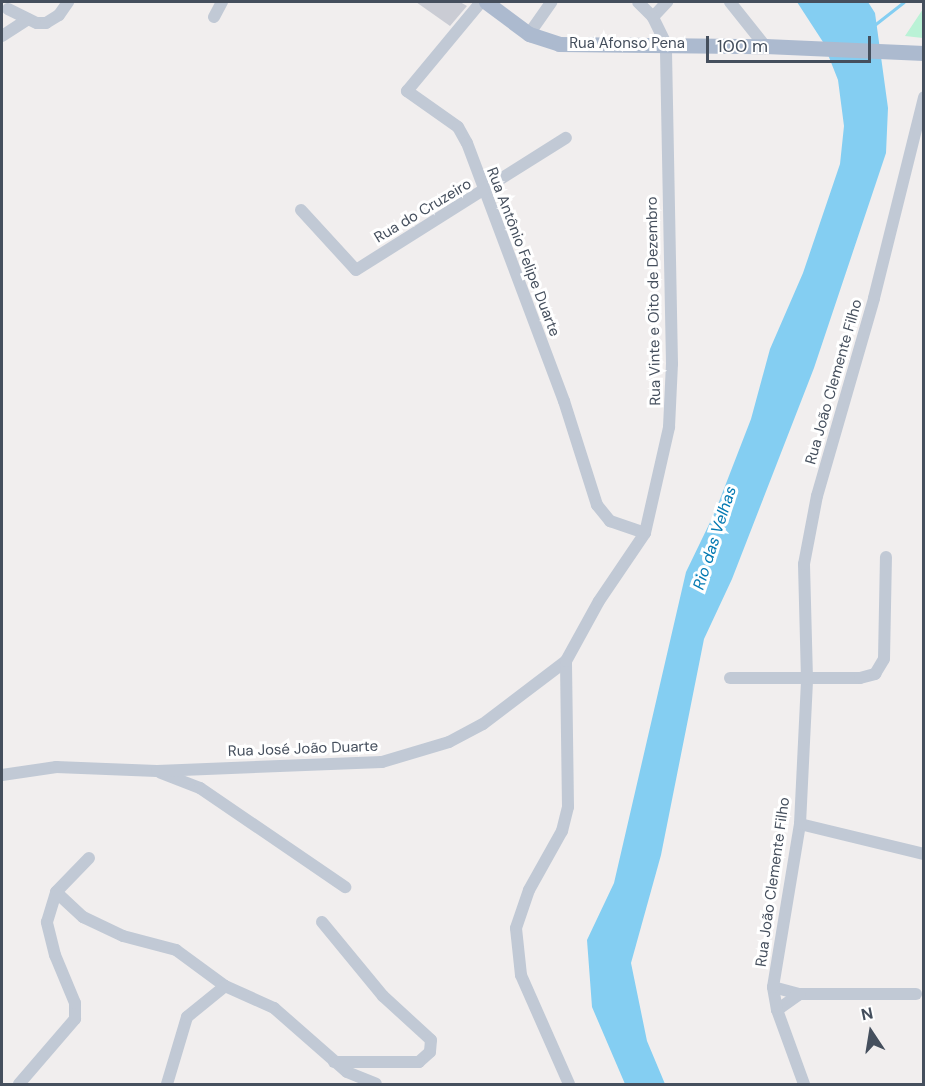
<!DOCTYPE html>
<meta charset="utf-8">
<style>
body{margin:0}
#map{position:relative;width:925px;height:1086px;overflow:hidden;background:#f1eeee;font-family:"DM Sans",sans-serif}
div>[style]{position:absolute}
.green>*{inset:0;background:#baf2d6}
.water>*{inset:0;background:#84cef2}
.stream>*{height:3px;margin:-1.5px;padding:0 1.5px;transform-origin:1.5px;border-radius:1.5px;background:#84cef2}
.building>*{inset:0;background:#caccd4}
.minor>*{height:12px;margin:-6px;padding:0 6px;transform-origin:6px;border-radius:6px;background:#c1c9d5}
.major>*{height:15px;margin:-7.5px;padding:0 7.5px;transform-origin:7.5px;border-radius:7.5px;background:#acbacf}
span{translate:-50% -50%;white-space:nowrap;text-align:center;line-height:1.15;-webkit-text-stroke:6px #fff;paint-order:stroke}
.street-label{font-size:15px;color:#454f5d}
.water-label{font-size:16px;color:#0379b2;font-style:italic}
.frame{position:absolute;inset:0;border:3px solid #454f5d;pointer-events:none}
.north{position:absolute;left:841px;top:1002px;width:60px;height:60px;-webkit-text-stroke:4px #fff;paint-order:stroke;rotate:348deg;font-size:16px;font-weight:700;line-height:24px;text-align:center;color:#454f5d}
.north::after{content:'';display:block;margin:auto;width:21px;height:27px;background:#454f5d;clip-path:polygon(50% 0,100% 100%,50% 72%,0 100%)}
.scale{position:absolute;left:706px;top:36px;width:165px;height:27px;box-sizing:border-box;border:3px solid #454f5d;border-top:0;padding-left:8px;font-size:18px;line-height:21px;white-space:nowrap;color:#454f5d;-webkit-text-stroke:4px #fff;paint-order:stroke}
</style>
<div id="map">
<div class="green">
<i style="clip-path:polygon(923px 9px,923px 38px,905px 36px)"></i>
</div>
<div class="water">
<i style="clip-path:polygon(797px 2px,868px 2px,875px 13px,888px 108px,886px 153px,814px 368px,732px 579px,704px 639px,661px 855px,631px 963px,647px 1041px,665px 1084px,625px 1084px,592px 1007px,587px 940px,614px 883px,686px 572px,715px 512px,751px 419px,770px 349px,803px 273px,840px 164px,844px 126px,838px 80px,823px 42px)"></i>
</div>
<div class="stream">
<i style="left:873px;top:26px;width:39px;rotate:-38deg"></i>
</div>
<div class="building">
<i style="clip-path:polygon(416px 2px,460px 2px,467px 6px,450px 26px)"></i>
</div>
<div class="minor">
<i style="left:481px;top:2px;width:116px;rotate:129.7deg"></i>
<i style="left:407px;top:91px;width:62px;rotate:35.2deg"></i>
<i style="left:458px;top:127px;width:18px;rotate:61deg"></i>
<i style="left:467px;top:143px;width:276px;rotate:69.4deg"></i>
<i style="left:564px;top:401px;width:109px;rotate:72.4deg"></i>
<i style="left:597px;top:505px;width:21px;rotate:51deg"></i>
<i style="left:610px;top:521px;width:37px;rotate:19deg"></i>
<i style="left:730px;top:2px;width:56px;rotate:51.5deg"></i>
<i style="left:8px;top:9px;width:32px;rotate:26deg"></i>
<i style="left:37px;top:23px;width:9px"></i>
<i style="left:46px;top:23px;width:15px;rotate:-32deg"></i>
<i style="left:59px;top:15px;width:16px;rotate:-55deg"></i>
<i style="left:214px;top:17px;width:17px;rotate:-62deg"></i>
<i style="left:653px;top:17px;width:21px;rotate:-47deg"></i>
<i style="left:529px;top:34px;width:39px;rotate:-55deg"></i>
<i style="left:2px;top:36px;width:31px;rotate:-33deg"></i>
<i style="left:301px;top:210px;width:81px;rotate:47.5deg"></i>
<i style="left:356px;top:270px;width:248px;rotate:-32.2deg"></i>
<i style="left:730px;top:678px;width:130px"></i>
<i style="left:860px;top:678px;width:16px;rotate:-15deg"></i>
<i style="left:875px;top:674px;width:17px;rotate:-59deg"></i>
<i style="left:884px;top:659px;width:102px;rotate:-88.9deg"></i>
<i style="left:161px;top:773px;width:42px;rotate:21deg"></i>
<i style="left:200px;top:788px;width:176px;rotate:34.3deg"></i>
<i style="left:2px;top:775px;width:55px;rotate:-8.4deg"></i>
<i style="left:56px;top:767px;width:101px;rotate:2.3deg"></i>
<i style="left:157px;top:771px;width:225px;rotate:-2.3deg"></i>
<i style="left:382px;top:762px;width:70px;rotate:-16.6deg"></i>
<i style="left:449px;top:742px;width:38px;rotate:-28deg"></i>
<i style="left:483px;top:724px;width:104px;rotate:-37.2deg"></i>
<i style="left:800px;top:824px;width:128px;rotate:13.6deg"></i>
<i style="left:89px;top:858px;width:47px;rotate:134.1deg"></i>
<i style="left:56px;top:892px;width:37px;rotate:43deg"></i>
<i style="left:83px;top:917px;width:44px;rotate:25.4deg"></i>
<i style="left:123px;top:936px;width:55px;rotate:14.8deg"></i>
<i style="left:176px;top:950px;width:61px;rotate:36.3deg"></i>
<i style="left:225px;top:986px;width:54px;rotate:24.2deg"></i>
<i style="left:274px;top:1008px;width:97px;rotate:41.2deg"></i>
<i style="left:347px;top:1072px;width:31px;rotate:22deg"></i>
<i style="left:322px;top:922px;width:96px;rotate:50.5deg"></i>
<i style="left:383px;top:996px;width:65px;rotate:42.5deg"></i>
<i style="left:431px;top:1040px;width:12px;rotate:95deg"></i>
<i style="left:430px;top:1052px;width:15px;rotate:138deg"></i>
<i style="left:419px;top:1062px;width:85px;rotate:180deg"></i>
<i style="left:773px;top:987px;width:28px;rotate:15deg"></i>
<i style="left:800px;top:994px;width:116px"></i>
<i style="left:777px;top:1010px;width:28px;rotate:-35deg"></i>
<i style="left:19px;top:1084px;width:86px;rotate:-49.3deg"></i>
<i style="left:75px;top:1019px;width:16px;rotate:-90deg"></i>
<i style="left:75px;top:1003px;width:52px;rotate:-112.6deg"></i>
<i style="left:55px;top:955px;width:34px;rotate:-104deg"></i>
<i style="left:47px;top:922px;width:31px;rotate:-73deg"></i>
<i style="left:167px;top:1084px;width:70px;rotate:-73.4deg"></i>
<i style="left:187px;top:1017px;width:49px;rotate:-39.2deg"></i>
<i style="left:569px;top:1084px;width:119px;rotate:-113.8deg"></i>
<i style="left:521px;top:975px;width:47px;rotate:-96.1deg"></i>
<i style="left:516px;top:928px;width:40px;rotate:-71.1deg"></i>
<i style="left:529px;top:890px;width:68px;rotate:-60.8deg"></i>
<i style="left:562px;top:831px;width:25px;rotate:-76deg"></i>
<i style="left:568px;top:807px;width:146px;rotate:-90.8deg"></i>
<i style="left:566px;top:661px;width:68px;rotate:-61.2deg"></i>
<i style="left:599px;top:601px;width:82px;rotate:-55.9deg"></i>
<i style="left:645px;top:533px;width:109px;rotate:-77.2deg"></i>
<i style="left:669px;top:427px;width:63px;rotate:-87.3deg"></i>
<i style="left:672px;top:364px;width:320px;rotate:-91.1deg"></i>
<i style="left:666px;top:44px;width:30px;rotate:-116deg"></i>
<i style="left:653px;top:17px;width:21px;rotate:-135deg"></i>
<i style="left:804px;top:1084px;width:79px;rotate:-110deg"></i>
<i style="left:777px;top:1010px;width:23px;rotate:-100deg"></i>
<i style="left:773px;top:987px;width:165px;rotate:-80.6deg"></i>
<i style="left:800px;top:824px;width:145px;rotate:-87.2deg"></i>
<i style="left:807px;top:679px;width:115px;rotate:-91.5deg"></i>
<i style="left:804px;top:564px;width:69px;rotate:-79.2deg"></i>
<i style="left:817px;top:496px;width:206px;rotate:-73.9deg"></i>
<i style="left:874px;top:298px;width:207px;rotate:-76deg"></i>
</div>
<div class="major">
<i style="left:486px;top:2px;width:54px;rotate:36.7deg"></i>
<i style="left:529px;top:34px;width:32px;rotate:18deg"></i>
<i style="left:559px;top:44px;width:206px;rotate:0.6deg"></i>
<i style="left:765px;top:46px;width:159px;rotate:2.5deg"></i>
</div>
<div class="street-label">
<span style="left:627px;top:44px">Rua Afonso Pena</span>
<span style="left:423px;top:211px;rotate:-31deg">Rua do Cruzeiro</span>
<span style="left:523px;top:252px;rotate:69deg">Rua Antônio Felipe Duarte</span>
<span style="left:654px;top:301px;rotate:-91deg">Rua Vinte e Oito de Dezembro</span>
<span style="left:834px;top:382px;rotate:-74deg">Rua João Clemente Filho</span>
<span style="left:303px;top:749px;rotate:-2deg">Rua José João Duarte</span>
<span style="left:773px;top:882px;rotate:-82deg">Rua João Clemente Filho</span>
</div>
<div class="water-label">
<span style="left:715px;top:538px;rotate:-72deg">Rio das Velhas</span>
</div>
<div class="frame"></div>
<div class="north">N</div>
<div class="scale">100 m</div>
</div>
